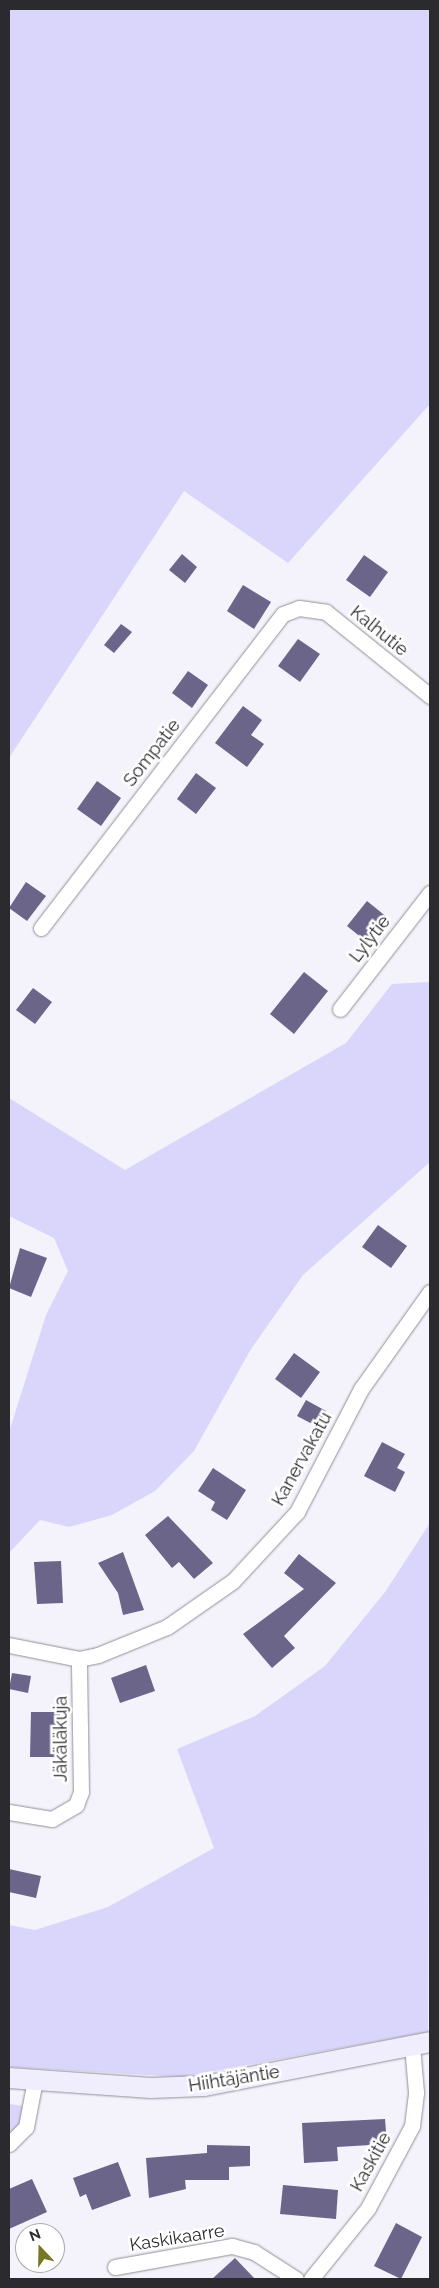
<!DOCTYPE html>
<meta charset="utf-8">
<style>
body{margin:0}
#map{position:relative;width:439px;height:2288px;overflow:hidden;background:#f4f3fb;font-family:Raleway,sans-serif}
div>[style]{position:absolute}
.green>*{inset:0;background:#dad5fa}
.building>*{inset:0;background:#6b658a}
.roads{filter:drop-shadow(0 0 1px #908f97) drop-shadow(0 0 1px #908f97)}
.street>*{height:15px;margin:-7.5px;padding:0 7.5px;transform-origin:7.5px;border-radius:7.5px;background:#fff}
.secondary>*{height:20px;margin:-10px;padding:0 10px;transform-origin:10px;border-radius:10px;background:#f0eefc}
span{translate:-50% -50%;white-space:nowrap;text-align:center;line-height:1.15;-webkit-text-stroke:5px #fff;paint-order:stroke}
.street-label{font-size:18px;color:#2b2a2e}
.frame{position:absolute;inset:0;border:10px solid #2b2a2e;pointer-events:none}
.north{position:absolute;left:15px;top:2223px;width:50px;height:50px;box-sizing:border-box;background:#fff;border:1px solid #aaaaab;border-radius:50%;rotate:339deg;font-size:14px;font-weight:700;line-height:20px;text-align:center;color:#2b2a2e}
.north::after{content:'';display:block;margin:auto;width:18px;height:22px;background:#757820;clip-path:polygon(50% 0,100% 100%,50% 72%,0 100%)}
</style>
<div id="map">
<div class="green">
<i style="clip-path:polygon(9px 9px,430px 9px,430px 404px,288px 563px,184px 491px,9px 758px)"></i>
<i style="clip-path:polygon(430px 982px,430px 1162px,303px 1275px,251px 1349px,194px 1451px,155px 1491px,112px 1515px,69px 1527px,40px 1520px,9px 1553px,9px 1432px,46px 1315px,68px 1271px,54px 1238px,9px 1216px,9px 1098px,125px 1170px,346px 1043px,392px 984px)"></i>
<i style="clip-path:polygon(430px 1523px,428px 2032px,181px 2077px,9px 2067px,9px 1925px,35px 1930px,108px 1907px,214px 1848px,177px 1749px,255px 1716px,325px 1666px,385px 1592px)"></i>
<i style="clip-path:polygon(9px 2104px,32px 2107px,9px 2144px)"></i>
</div>
<div class="building">
<i style="clip-path:polygon(182px 554px,197px 567px,185px 583px,169px 570px)"></i>
<i style="clip-path:polygon(364px 555px,388px 572px,370px 597px,346px 580px)"></i>
<i style="clip-path:polygon(243px 585px,271px 602px,254px 629px,227px 611px)"></i>
<i style="clip-path:polygon(121px 624px,132px 632px,114px 653px,104px 645px)"></i>
<i style="clip-path:polygon(298px 639px,320px 654px,300px 682px,278px 666px)"></i>
<i style="clip-path:polygon(188px 671px,208px 685px,192px 708px,172px 693px)"></i>
<i style="clip-path:polygon(243px 706px,262px 720px,251px 735px,264px 744px,247px 767px,215px 743px)"></i>
<i style="clip-path:polygon(196px 773px,216px 788px,196px 814px,177px 799px)"></i>
<i style="clip-path:polygon(97px 781px,121px 798px,101px 826px,77px 809px)"></i>
<i style="clip-path:polygon(26px 882px,46px 896px,27px 921px,9px 908px)"></i>
<i style="clip-path:polygon(367px 901px,388px 918px,368px 943px,347px 926px)"></i>
<i style="clip-path:polygon(304px 972px,328px 991px,294px 1034px,270px 1014px)"></i>
<i style="clip-path:polygon(33px 988px,52px 1002px,35px 1024px,16px 1010px)"></i>
<i style="clip-path:polygon(378px 1225px,407px 1246px,391px 1268px,362px 1247px)"></i>
<i style="clip-path:polygon(20px 1248px,47px 1258px,31px 1297px,9px 1288px)"></i>
<i style="clip-path:polygon(294px 1353px,320px 1372px,301px 1398px,275px 1379px)"></i>
<i style="clip-path:polygon(306px 1400px,326px 1411px,318px 1427px,297px 1416px)"></i>
<i style="clip-path:polygon(382px 1442px,405px 1454px,397px 1468px,405px 1472px,395px 1492px,364px 1476px)"></i>
<i style="clip-path:polygon(213px 1468px,246px 1490px,227px 1520px,211px 1510px,215px 1502px,198px 1491px)"></i>
<i style="clip-path:polygon(168px 1516px,213px 1563px,194px 1579px,179px 1562px,172px 1568px,145px 1535px)"></i>
<i style="clip-path:polygon(123px 1552px,144px 1610px,123px 1615px,118px 1593px,98px 1563px)"></i>
<i style="clip-path:polygon(299px 1554px,336px 1583px,284px 1636px,295px 1648px,272px 1668px,243px 1634px,304px 1589px,284px 1573px)"></i>
<i style="clip-path:polygon(61px 1561px,63px 1603px,37px 1604px,34px 1562px)"></i>
<i style="clip-path:polygon(146px 1665px,155px 1691px,120px 1703px,111px 1678px)"></i>
<i style="clip-path:polygon(12px 1673px,31px 1676px,28px 1693px,9px 1689px)"></i>
<i style="clip-path:polygon(31px 1712px,60px 1712px,60px 1757px,30px 1757px)"></i>
<i style="clip-path:polygon(9px 1869px,41px 1876px,36px 1898px,9px 1892px)"></i>
<i style="clip-path:polygon(385px 2119px,387px 2144px,337px 2147px,338px 2161px,304px 2163px,302px 2123px)"></i>
<i style="clip-path:polygon(207px 2145px,250px 2146px,250px 2166px,229px 2167px,229px 2180px,185px 2180px,186px 2189px,149px 2198px,146px 2158px,207px 2153px)"></i>
<i style="clip-path:polygon(118px 2162px,131px 2196px,92px 2210px,86px 2194px,80px 2197px,73px 2178px)"></i>
<i style="clip-path:polygon(32px 2179px,47px 2212px,9px 2229px,9px 2189px)"></i>
<i style="clip-path:polygon(283px 2185px,338px 2190px,336px 2219px,280px 2214px)"></i>
<i style="clip-path:polygon(396px 2223px,422px 2237px,401px 2279px,374px 2266px)"></i>
<i style="clip-path:polygon(235px 2258px,255px 2279px,212px 2279px)"></i>
</div>
<div class="roads">
<div class="street">
<i style="left:41px;top:928px;width:396px;rotate:-52.4deg"></i>
<i style="left:283px;top:614px;width:17px;rotate:-21deg"></i>
<i style="left:299px;top:608px;width:27px;rotate:8deg"></i>
<i style="left:326px;top:612px;width:134px;rotate:38.9deg"></i>
<i style="left:340px;top:1009px;width:147px;rotate:-52.2deg"></i>
<i style="left:9px;top:1645px;width:71px;rotate:11.3deg"></i>
<i style="left:79px;top:1659px;width:19px;rotate:-12deg"></i>
<i style="left:98px;top:1655px;width:74px;rotate:-22.1deg"></i>
<i style="left:167px;top:1627px;width:80px;rotate:-34.9deg"></i>
<i style="left:233px;top:1581px;width:94px;rotate:-47.2deg"></i>
<i style="left:297px;top:1512px;width:139px;rotate:-62.5deg"></i>
<i style="left:361px;top:1389px;width:119px;rotate:-54.6deg"></i>
<i style="left:9px;top:1812px;width:44px;rotate:9.2deg"></i>
<i style="left:52px;top:1819px;width:28px;rotate:-30deg"></i>
<i style="left:76px;top:1805px;width:14px;rotate:-69deg"></i>
<i style="left:81px;top:1792px;width:133px;rotate:-90.9deg"></i>
<i style="left:9px;top:2144px;width:24px;rotate:-45deg"></i>
<i style="left:26px;top:2127px;width:48px;rotate:-79.2deg"></i>
<i style="left:115px;top:2267px;width:119px;rotate:-10.2deg"></i>
<i style="left:232px;top:2246px;width:23px;rotate:15deg"></i>
<i style="left:254px;top:2252px;width:50px;rotate:32.7deg"></i>
<i style="left:311px;top:2279px;width:91px;rotate:-51.2deg"></i>
<i style="left:368px;top:2208px;width:93px;rotate:-61.8deg"></i>
<i style="left:412px;top:2126px;width:34px;rotate:-83deg"></i>
<i style="left:416px;top:2092px;width:47px;rotate:-94.9deg"></i>
</div>
<div class="secondary">
<i style="left:9px;top:2078px;width:142px;rotate:4deg"></i>
<i style="left:151px;top:2088px;width:53px;rotate:-2.2deg"></i>
<i style="left:204px;top:2086px;width:230px;rotate:-11deg"></i>
</div>
</div>
<div class="street-label">
<span style="left:379px;top:631px;rotate:39deg">Kalhutie</span>
<span style="left:152px;top:753px;rotate:-52deg">Sompatie</span>
<span style="left:370px;top:939px;rotate:-52deg">Lylytie</span>
<span style="left:302px;top:1459px;rotate:-61deg">Kanervakatu</span>
<span style="left:61px;top:1739px;rotate:-90deg">Jäkäläkuja</span>
<span style="left:234px;top:2079px;rotate:-9deg">Hiihtäjäntie</span>
<span style="left:371px;top:2162px;rotate:-61deg">Kaskitie</span>
<span style="left:177px;top:2238px;rotate:-9deg">Kaskikaarre</span>
</div>
<div class="frame"></div>
<div class="north">N</div>
</div>
